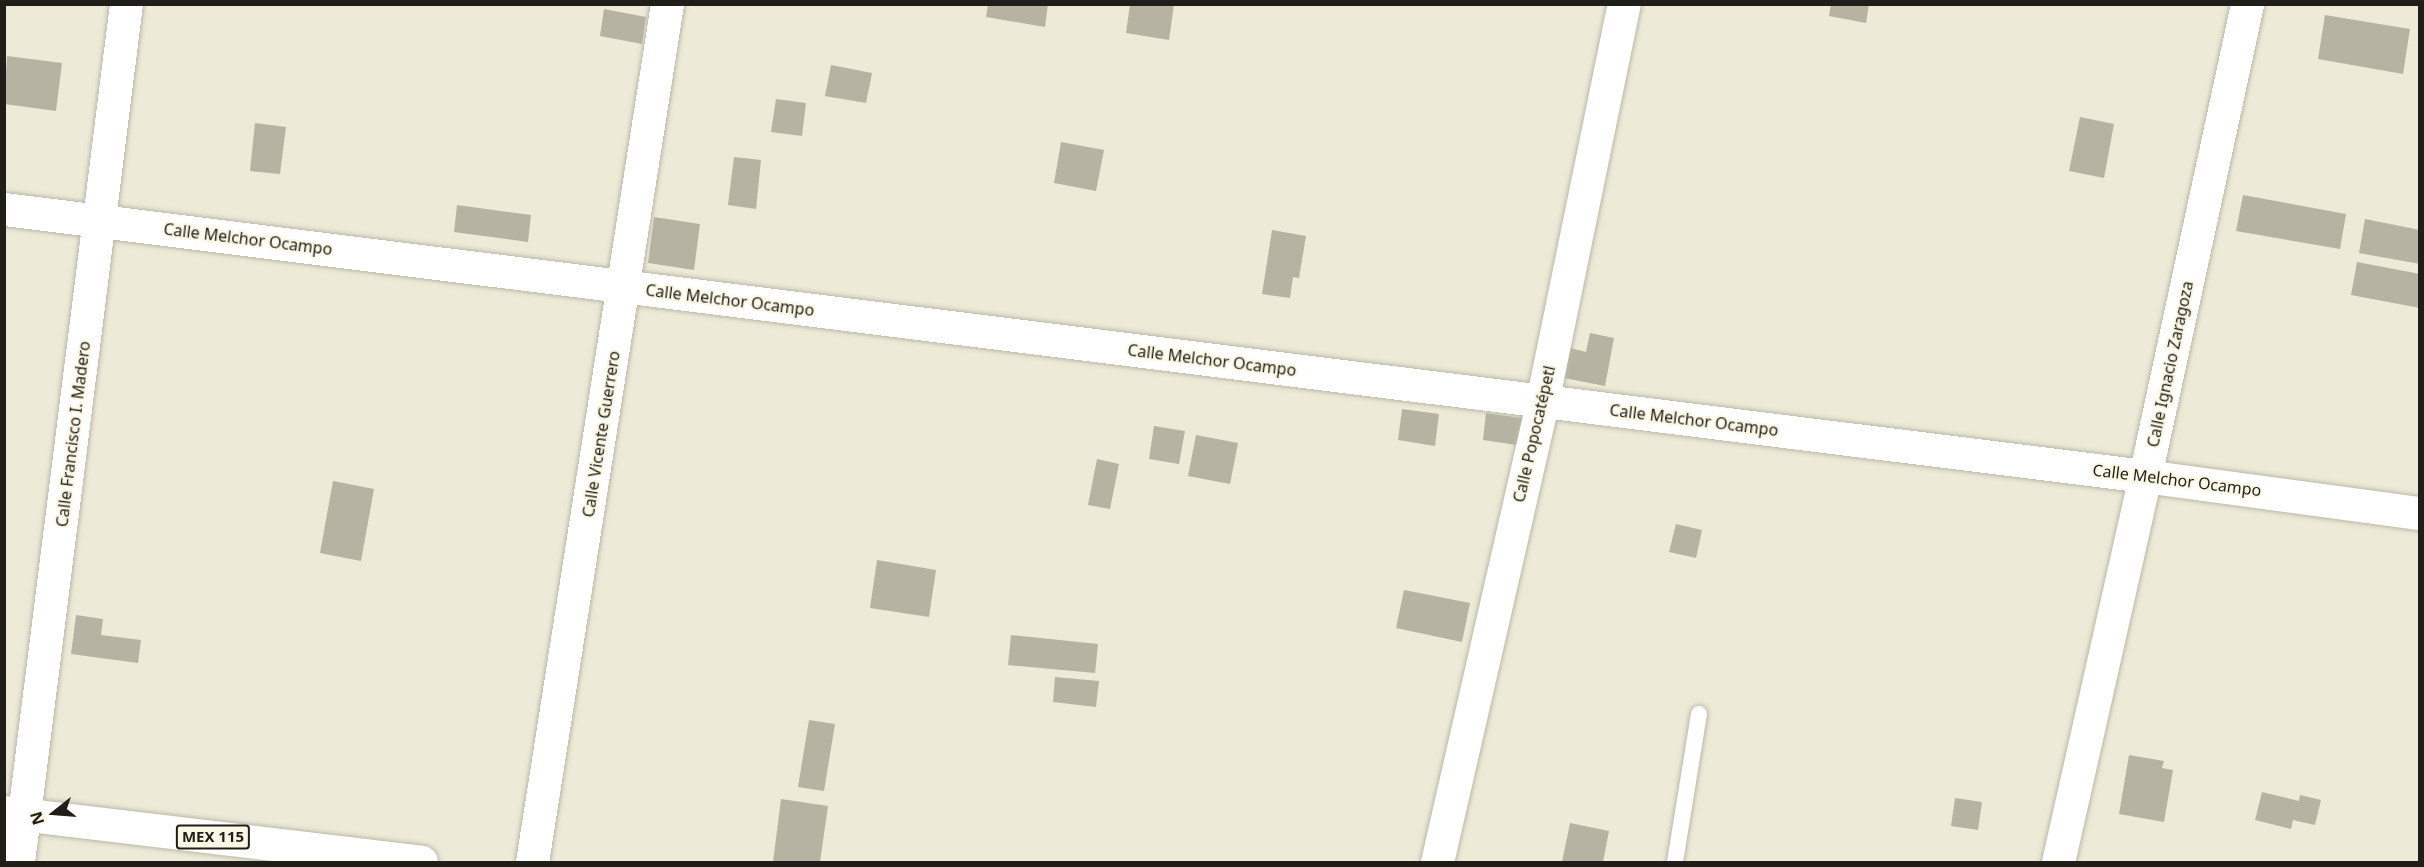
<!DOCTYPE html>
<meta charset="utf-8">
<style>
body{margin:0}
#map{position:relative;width:2424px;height:867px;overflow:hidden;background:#edead8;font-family:"Noto Sans",sans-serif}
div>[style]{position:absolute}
.building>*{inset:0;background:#b6b3a3}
.roads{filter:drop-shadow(0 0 2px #bbb8a7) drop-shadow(0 0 2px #bbb8a7)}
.service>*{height:16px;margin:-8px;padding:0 8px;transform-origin:8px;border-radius:8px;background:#fff}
.minor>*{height:33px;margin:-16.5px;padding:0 16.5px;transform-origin:16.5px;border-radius:16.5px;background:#fff}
.primary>*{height:33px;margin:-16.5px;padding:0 16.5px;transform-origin:16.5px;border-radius:16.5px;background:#fff}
span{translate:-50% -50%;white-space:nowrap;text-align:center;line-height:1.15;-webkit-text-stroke:4.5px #faf7e5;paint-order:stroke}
.shield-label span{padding:2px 4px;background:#faf7e5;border:2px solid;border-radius:4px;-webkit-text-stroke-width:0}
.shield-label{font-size:15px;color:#1f1e18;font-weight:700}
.street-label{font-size:16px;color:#1f1e18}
.frame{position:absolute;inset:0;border:6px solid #1f1e18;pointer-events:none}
.north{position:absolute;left:24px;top:783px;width:60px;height:60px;-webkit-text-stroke:4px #faf7e5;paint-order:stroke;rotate:253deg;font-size:16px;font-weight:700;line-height:24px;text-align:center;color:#1f1e18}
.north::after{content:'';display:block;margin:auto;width:21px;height:27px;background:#1f1e18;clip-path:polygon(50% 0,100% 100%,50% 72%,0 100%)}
</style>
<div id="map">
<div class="building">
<i style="clip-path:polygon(988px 4px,1048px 4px,1045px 27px,986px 17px)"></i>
<i style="clip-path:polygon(1130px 4px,1174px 4px,1169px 40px,1126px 33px)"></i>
<i style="clip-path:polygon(1831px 4px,1869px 4px,1866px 23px,1829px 16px)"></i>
<i style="clip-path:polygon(604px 9px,646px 17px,642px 44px,600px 36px)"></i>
<i style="clip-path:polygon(2325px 15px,2410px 29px,2403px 74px,2318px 59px)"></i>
<i style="clip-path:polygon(7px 56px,62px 63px,56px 111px,4px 104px)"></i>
<i style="clip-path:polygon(831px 65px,872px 73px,866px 103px,825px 96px)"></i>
<i style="clip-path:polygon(776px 99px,806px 103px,802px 136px,771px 132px)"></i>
<i style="clip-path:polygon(2080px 117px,2114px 124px,2104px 178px,2069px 171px)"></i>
<i style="clip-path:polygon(255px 123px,286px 127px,280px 174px,250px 171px)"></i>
<i style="clip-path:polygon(1061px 142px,1104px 150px,1096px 191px,1054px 183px)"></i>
<i style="clip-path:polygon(734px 157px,761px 160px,756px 209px,728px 205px)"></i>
<i style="clip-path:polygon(2243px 195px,2346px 214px,2340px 249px,2236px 231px)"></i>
<i style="clip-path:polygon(457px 205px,531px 215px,528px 242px,454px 232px)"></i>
<i style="clip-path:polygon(654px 217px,700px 224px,694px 270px,648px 263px)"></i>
<i style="clip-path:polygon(2365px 219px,2420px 230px,2420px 264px,2359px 253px)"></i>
<i style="clip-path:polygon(1272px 230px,1306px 236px,1299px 278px,1293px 277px,1290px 298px,1262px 294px)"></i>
<i style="clip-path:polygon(2357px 262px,2420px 274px,2420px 308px,2351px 295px)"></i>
<i style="clip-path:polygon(1590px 333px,1614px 338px,1605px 386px,1564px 378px,1570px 348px,1586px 352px)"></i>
<i style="clip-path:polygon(1402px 409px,1439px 414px,1435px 446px,1398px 440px)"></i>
<i style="clip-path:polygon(1486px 413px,1527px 419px,1523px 446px,1483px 440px)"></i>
<i style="clip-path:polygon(1154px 426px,1185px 431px,1179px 464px,1149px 459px)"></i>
<i style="clip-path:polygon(1196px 435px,1238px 443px,1230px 484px,1188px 476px)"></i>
<i style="clip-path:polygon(1097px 459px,1119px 464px,1110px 509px,1088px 505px)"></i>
<i style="clip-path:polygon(333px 481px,374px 489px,361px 561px,320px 553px)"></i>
<i style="clip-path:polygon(1676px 524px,1702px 530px,1696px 558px,1669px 552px)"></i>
<i style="clip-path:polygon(877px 560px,936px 570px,929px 617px,870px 608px)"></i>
<i style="clip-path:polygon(1404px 590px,1470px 603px,1462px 642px,1396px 628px)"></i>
<i style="clip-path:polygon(76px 615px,103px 619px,101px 635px,141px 640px,138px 663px,71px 654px)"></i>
<i style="clip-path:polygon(1011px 635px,1098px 644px,1095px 673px,1008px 665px)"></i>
<i style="clip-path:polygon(1055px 677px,1099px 681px,1096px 707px,1053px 702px)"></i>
<i style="clip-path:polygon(809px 720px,835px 724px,824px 791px,798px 787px)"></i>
<i style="clip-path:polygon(2129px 755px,2164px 761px,2162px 768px,2173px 770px,2164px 822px,2119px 814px)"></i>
<i style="clip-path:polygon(2262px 792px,2299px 801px,2300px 795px,2321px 800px,2315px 825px,2293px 820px,2291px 829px,2255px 820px)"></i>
<i style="clip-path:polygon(1955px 798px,1982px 802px,1978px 830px,1951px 826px)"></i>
<i style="clip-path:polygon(781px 799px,828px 806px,820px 862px,773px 862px)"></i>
<i style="clip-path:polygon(1570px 823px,1609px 831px,1603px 862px,1562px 862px)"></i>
</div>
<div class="roads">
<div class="service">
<i style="left:1675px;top:862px;width:150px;rotate:-80.8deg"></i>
</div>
<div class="minor">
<i style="left:4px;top:209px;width:2158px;rotate:7.11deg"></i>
<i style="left:2145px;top:476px;width:277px;rotate:7.7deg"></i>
<i style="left:18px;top:862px;width:865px;rotate:-82.83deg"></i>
<i style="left:532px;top:862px;width:869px;rotate:-81.06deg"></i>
<i style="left:1437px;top:862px;width:472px;rotate:-77.1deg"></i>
<i style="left:1542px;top:402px;width:406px;rotate:-78.4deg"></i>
<i style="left:2058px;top:862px;width:396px;rotate:-77.3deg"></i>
<i style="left:2145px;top:476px;width:483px;rotate:-77.8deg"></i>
</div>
<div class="primary">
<i style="left:4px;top:812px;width:420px;rotate:6.8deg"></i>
</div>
</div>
<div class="shield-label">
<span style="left:213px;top:837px">MEX 115</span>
</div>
<div class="street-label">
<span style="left:248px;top:239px;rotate:7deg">Calle Melchor Ocampo</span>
<span style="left:730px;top:300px;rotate:7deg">Calle Melchor Ocampo</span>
<span style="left:1212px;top:360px;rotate:7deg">Calle Melchor Ocampo</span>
<span style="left:2170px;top:364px;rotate:-78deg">Calle Ignacio Zaragoza</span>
<span style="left:1694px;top:420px;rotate:7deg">Calle Melchor Ocampo</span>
<span style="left:73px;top:434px;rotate:-83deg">Calle Francisco I. Madero</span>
<span style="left:601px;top:434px;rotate:-81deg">Calle Vicente Guerrero</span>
<span style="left:1534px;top:434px;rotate:-77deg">Calle Popocatépetl</span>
<span style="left:2177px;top:480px;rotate:7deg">Calle Melchor Ocampo</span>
</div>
<div class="frame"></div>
<div class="north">N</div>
</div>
